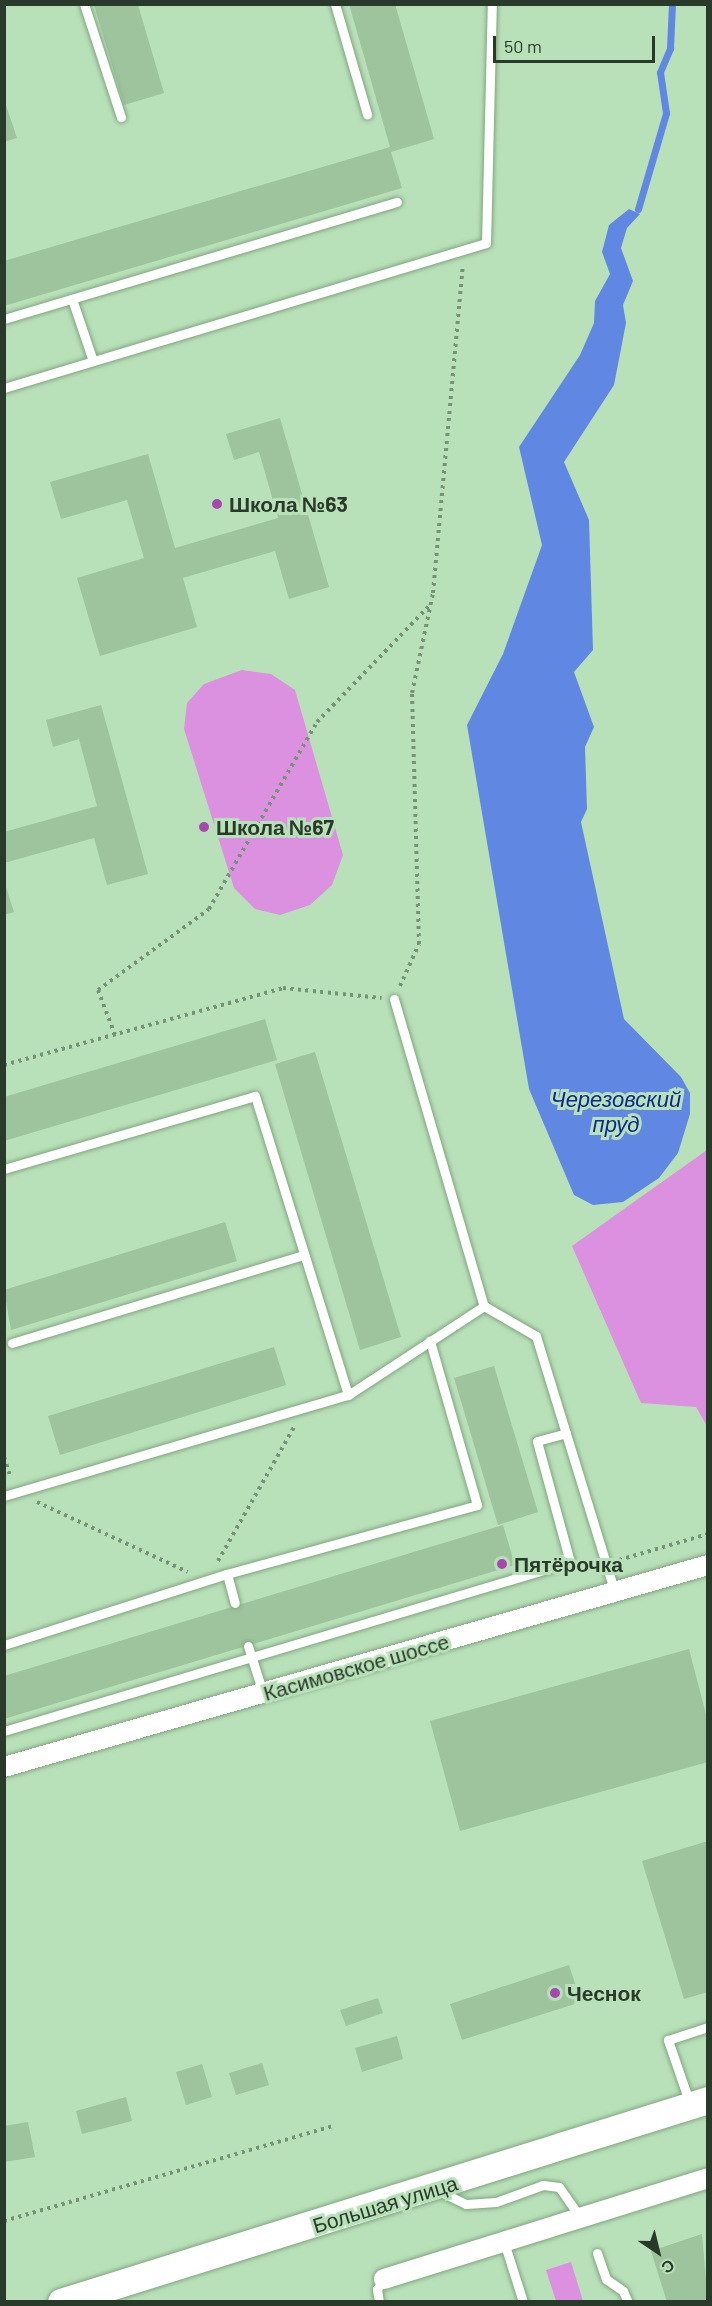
<!DOCTYPE html>
<meta charset="utf-8">
<style>
body{margin:0}
#map{position:relative;width:712px;height:2306px;overflow:hidden;background:#b9e1b9;font-family:Barlow,sans-serif}
div>[style]{position:absolute}
.green>*{inset:0;background:#db90e0}
.water>*{inset:0;background:#6088e3}
.stream>*{height:7px;margin:-3.5px;padding:0 3.5px;transform-origin:3.5px;border-radius:3.5px;background:#6088e3}
.building>*{inset:0;background:#9dc49d}
.path>*{height:4px;margin-top:-2px;transform-origin:0;background:repeating-linear-gradient(90deg,#759275 0 3px,transparent 0 7.5px)}
.roads{filter:drop-shadow(0 0 2px #80a680) drop-shadow(0 0 2px #80a680)}
.lane>*{height:9px;margin:-4.5px;padding:0 4.5px;transform-origin:4.5px;border-radius:4.5px;background:#fff}
.street>*{height:20px;margin:-10px;padding:0 10px;transform-origin:10px;border-radius:10px;background:#fff}
.secondary>*{height:27px;margin:-13.5px;padding:0 13.5px;transform-origin:13.5px;border-radius:13.5px;background:#fff}
.dots>*{width:16px;height:16px;translate:-50% -50%;box-sizing:border-box;border:3px solid #b9e1b9;border-radius:50%}
span{translate:-50% -50%;white-space:nowrap;text-align:center;line-height:1.15;-webkit-text-stroke:6px #b9e1b9;paint-order:stroke}
.poi-label{font-size:21px;color:#2a3a2a;font-weight:700}
.left{translate:0 -50%;text-align:left}
.street-label{font-size:21px;color:#2a3a2a}
.water-label{font-size:22px;color:#0a2991;font-style:italic}
.frame{position:absolute;inset:0;border:6px solid #2a3a2a;pointer-events:none}
.north{position:absolute;left:628px;top:2222px;width:60px;height:60px;-webkit-text-stroke:4px #b9e1b9;paint-order:stroke;rotate:145deg;font-size:16px;font-weight:700;line-height:24px;text-align:center;color:#2a3a2a}
.north::after{content:'';display:block;margin:auto;width:21px;height:27px;background:#2a3a2a;clip-path:polygon(50% 0,100% 100%,50% 72%,0 100%)}
.scale{position:absolute;left:493px;top:36px;width:162px;height:27px;box-sizing:border-box;border:3px solid #2a3a2a;border-top:0;padding-left:8px;font-size:18px;line-height:21px;white-space:nowrap;color:#2a3a2a;-webkit-text-stroke:4px #b9e1b9;paint-order:stroke}
</style>
<div id="map">
<div class="green">
<i style="clip-path:polygon(242px 670px,271px 674px,295px 690px,343px 855px,332px 885px,310px 905px,280px 915px,255px 909px,234px 888px,184px 729px,187px 703px,204px 684px)"></i>
<i style="clip-path:polygon(707px 1150px,707px 1426px,696px 1407px,641px 1403px,572px 1246px)"></i>
<i style="clip-path:polygon(571px 2262px,583px 2301px,556px 2301px,546px 2270px)"></i>
</div>
<div class="water">
<i style="clip-path:polygon(629px 209px,640px 214px,627px 228px,621px 248px,633px 281px,623px 305px,626px 323px,614px 385px,564px 462px,589px 520px,593px 650px,574px 672px,594px 727px,585px 747px,587px 809px,581px 822px,624px 1019px,681px 1077px,690px 1093px,690px 1114px,678px 1153px,659px 1178px,623px 1202px,593px 1205px,574px 1195px,529px 1089px,467px 725px,503px 654px,542px 545px,519px 447px,580px 355px,594px 323px,595px 301px,610px 274px,602px 252px,609px 225px)"></i>
</div>
<div class="stream">
<i style="left:638px;top:209px;width:100px;rotate:-73.7deg"></i>
<i style="left:666px;top:113px;width:41px;rotate:-98.3deg"></i>
<i style="left:660px;top:72px;width:26px;rotate:-67deg"></i>
<i style="left:670px;top:48px;width:44px;rotate:-87.4deg"></i>
</div>
<div class="building">
<i style="clip-path:polygon(349px 4px,395px 4px,434px 139px,391px 152px,402px 188px,4px 306px,4px 261px,390px 147px)"></i>
<i style="clip-path:polygon(94px 5px,138px 5px,164px 93px,124px 105px)"></i>
<i style="clip-path:polygon(4px 99px,17px 138px,4px 142px)"></i>
<i style="clip-path:polygon(280px 418px,329px 587px,289px 599px,275px 551px,183px 578px,197px 627px,100px 656px,77px 578px,144px 558px,127px 500px,61px 519px,50px 482px,148px 454px,175px 548px,278px 518px,259px 452px,234px 460px,226px 434px)"></i>
<i style="clip-path:polygon(101px 705px,148px 874px,107px 885px,94px 838px,4px 863px,4px 832px,97px 806px,79px 739px,53px 747px,46px 720px)"></i>
<i style="clip-path:polygon(4px 881px,14px 912px,4px 915px)"></i>
<i style="clip-path:polygon(265px 1019px,277px 1060px,4px 1141px,4px 1097px)"></i>
<i style="clip-path:polygon(315px 1052px,401px 1337px,360px 1350px,275px 1064px)"></i>
<i style="clip-path:polygon(225px 1222px,237px 1261px,11px 1330px,4px 1290px)"></i>
<i style="clip-path:polygon(274px 1347px,286px 1385px,60px 1455px,48px 1416px)"></i>
<i style="clip-path:polygon(494px 1366px,538px 1512px,498px 1525px,454px 1378px)"></i>
<i style="clip-path:polygon(503px 1525px,515px 1565px,4px 1719px,4px 1676px)"></i>
<i style="clip-path:polygon(689px 1649px,708px 1722px,708px 1762px,460px 1831px,430px 1721px)"></i>
<i style="clip-path:polygon(708px 1841px,708px 1992px,684px 1999px,642px 1861px)"></i>
<i style="clip-path:polygon(569px 1965px,581px 2002px,462px 2040px,450px 2004px)"></i>
<i style="clip-path:polygon(378px 1998px,383px 2013px,346px 2026px,340px 2010px)"></i>
<i style="clip-path:polygon(397px 2036px,403px 2059px,362px 2072px,355px 2048px)"></i>
<i style="clip-path:polygon(262px 2063px,269px 2085px,236px 2095px,229px 2073px)"></i>
<i style="clip-path:polygon(202px 2064px,212px 2097px,186px 2105px,176px 2072px)"></i>
<i style="clip-path:polygon(126px 2097px,132px 2121px,82px 2134px,76px 2111px)"></i>
<i style="clip-path:polygon(28px 2122px,35px 2157px,4px 2162px,4px 2126px)"></i>
<i style="clip-path:polygon(702px 2234px,708px 2302px,667px 2302px,651px 2251px)"></i>
</div>
<div class="path">
<i style="left:400px;top:986px;width:46px;rotate:-65.7deg"></i>
<i style="left:419px;top:944px;width:251px;rotate:-91.6deg"></i>
<i style="left:412px;top:693px;width:102px;rotate:-78.1deg"></i>
<i style="left:433px;top:593px;width:328px;rotate:-84.8deg"></i>
<i style="left:115px;top:1035px;width:48px;rotate:-110.7deg"></i>
<i style="left:98px;top:990px;width:137px;rotate:-36.1deg"></i>
<i style="left:209px;top:909px;width:216px;rotate:-60deg"></i>
<i style="left:317px;top:722px;width:161px;rotate:-46deg"></i>
<i style="left:4px;top:1065px;width:289px;rotate:-15.4deg"></i>
<i style="left:283px;top:988px;width:99px;rotate:5.8deg"></i>
<i style="left:4px;top:1457px;width:22px;rotate:72deg"></i>
<i style="left:37px;top:1502px;width:166px;rotate:24.9deg"></i>
<i style="left:619px;top:1560px;width:93px;rotate:-16.3deg"></i>
<i style="left:218px;top:1561px;width:154px;rotate:-60.4deg"></i>
<i style="left:4px;top:2221px;width:342px;rotate:-16.1deg"></i>
</div>
<div class="roads">
<div class="lane">
<i style="left:84px;top:4px;width:119px;rotate:71.9deg"></i>
<i style="left:335px;top:4px;width:115px;rotate:73.8deg"></i>
<i style="left:72px;top:299px;width:65px;rotate:71.3deg"></i>
<i style="left:4px;top:319px;width:410px;rotate:-16.6deg"></i>
<i style="left:4px;top:388px;width:503px;rotate:-16.74deg"></i>
<i style="left:486px;top:243px;width:239px;rotate:-88.6deg"></i>
<i style="left:394px;top:999px;width:320px;rotate:73.7deg"></i>
<i style="left:484px;top:1306px;width:60px;rotate:30deg"></i>
<i style="left:536px;top:1336px;width:269px;rotate:72.9deg"></i>
<i style="left:4px;top:1169px;width:261px;rotate:-16.2deg"></i>
<i style="left:255px;top:1096px;width:313px;rotate:72.7deg"></i>
<i style="left:12px;top:1343px;width:305px;rotate:-16.8deg"></i>
<i style="left:4px;top:1496px;width:359px;rotate:-16.4deg"></i>
<i style="left:348px;top:1395px;width:163px;rotate:-33.2deg"></i>
<i style="left:227px;top:1574px;width:30px;rotate:75deg"></i>
<i style="left:4px;top:1645px;width:234px;rotate:-17.7deg"></i>
<i style="left:227px;top:1574px;width:259px;rotate:-15.4deg"></i>
<i style="left:477px;top:1505px;width:171px;rotate:-106deg"></i>
<i style="left:248px;top:1646px;width:49px;rotate:72.3deg"></i>
<i style="left:4px;top:1731px;width:591px;rotate:-16.62deg"></i>
<i style="left:570px;top:1562px;width:125px;rotate:-105.3deg"></i>
<i style="left:537px;top:1441px;width:30px;rotate:-15deg"></i>
<i style="left:690px;top:2104px;width:68px;rotate:-109deg"></i>
<i style="left:668px;top:2040px;width:42px;rotate:-18deg"></i>
<i style="left:437px;top:2190px;width:32px;rotate:26deg"></i>
<i style="left:466px;top:2204px;width:30px;rotate:-4deg"></i>
<i style="left:496px;top:2202px;width:50px;rotate:-19.9deg"></i>
<i style="left:543px;top:2185px;width:16px;rotate:7deg"></i>
<i style="left:559px;top:2187px;width:38px;rotate:55deg"></i>
<i style="left:504px;top:2242px;width:63px;rotate:72.4deg"></i>
<i style="left:597px;top:2253px;width:28px;rotate:71deg"></i>
<i style="left:606px;top:2279px;width:21px;rotate:35deg"></i>
<i style="left:623px;top:2291px;width:12px;rotate:66deg"></i>
<i style="left:379px;top:2302px;width:13px;rotate:-99deg"></i>
<i style="left:377px;top:2289px;width:12px;rotate:-55deg"></i>
</div>
<div class="street">
<i style="left:4px;top:1767px;width:732px;rotate:-16.01deg"></i>
<i style="left:384px;top:2279px;width:339px;rotate:-17.3deg"></i>
</div>
<div class="secondary">
<i style="left:61px;top:2302px;width:678px;rotate:-17.34deg"></i>
</div>
</div>
<div class="dots">
<i style="left:217px;top:504px;background:#a848af"></i>
<i style="left:204px;top:827px;background:#a848af"></i>
<i style="left:502px;top:1564px;background:#a848af"></i>
<i style="left:555px;top:1993px;background:#a848af"></i>
</div>
<div class="poi-label">
<span class="left" style="left:229px;top:504px">Школа №63</span>
<span class="left" style="left:216px;top:827px">Школа №67</span>
<span class="left" style="left:514px;top:1564px">Пятёрочка</span>
<span class="left" style="left:567px;top:1993px">Чеснок</span>
</div>
<div class="street-label">
<span style="left:356px;top:1667px;rotate:-16deg">Касимовское шоссе</span>
<span style="left:385px;top:2204px;rotate:-17deg">Большая улица</span>
</div>
<div class="water-label">
<span style="left:616px;top:1111px">Черезовский<br>пруд</span>
</div>
<div class="frame"></div>
<div class="north">С</div>
<div class="scale">50 m</div>
</div>
